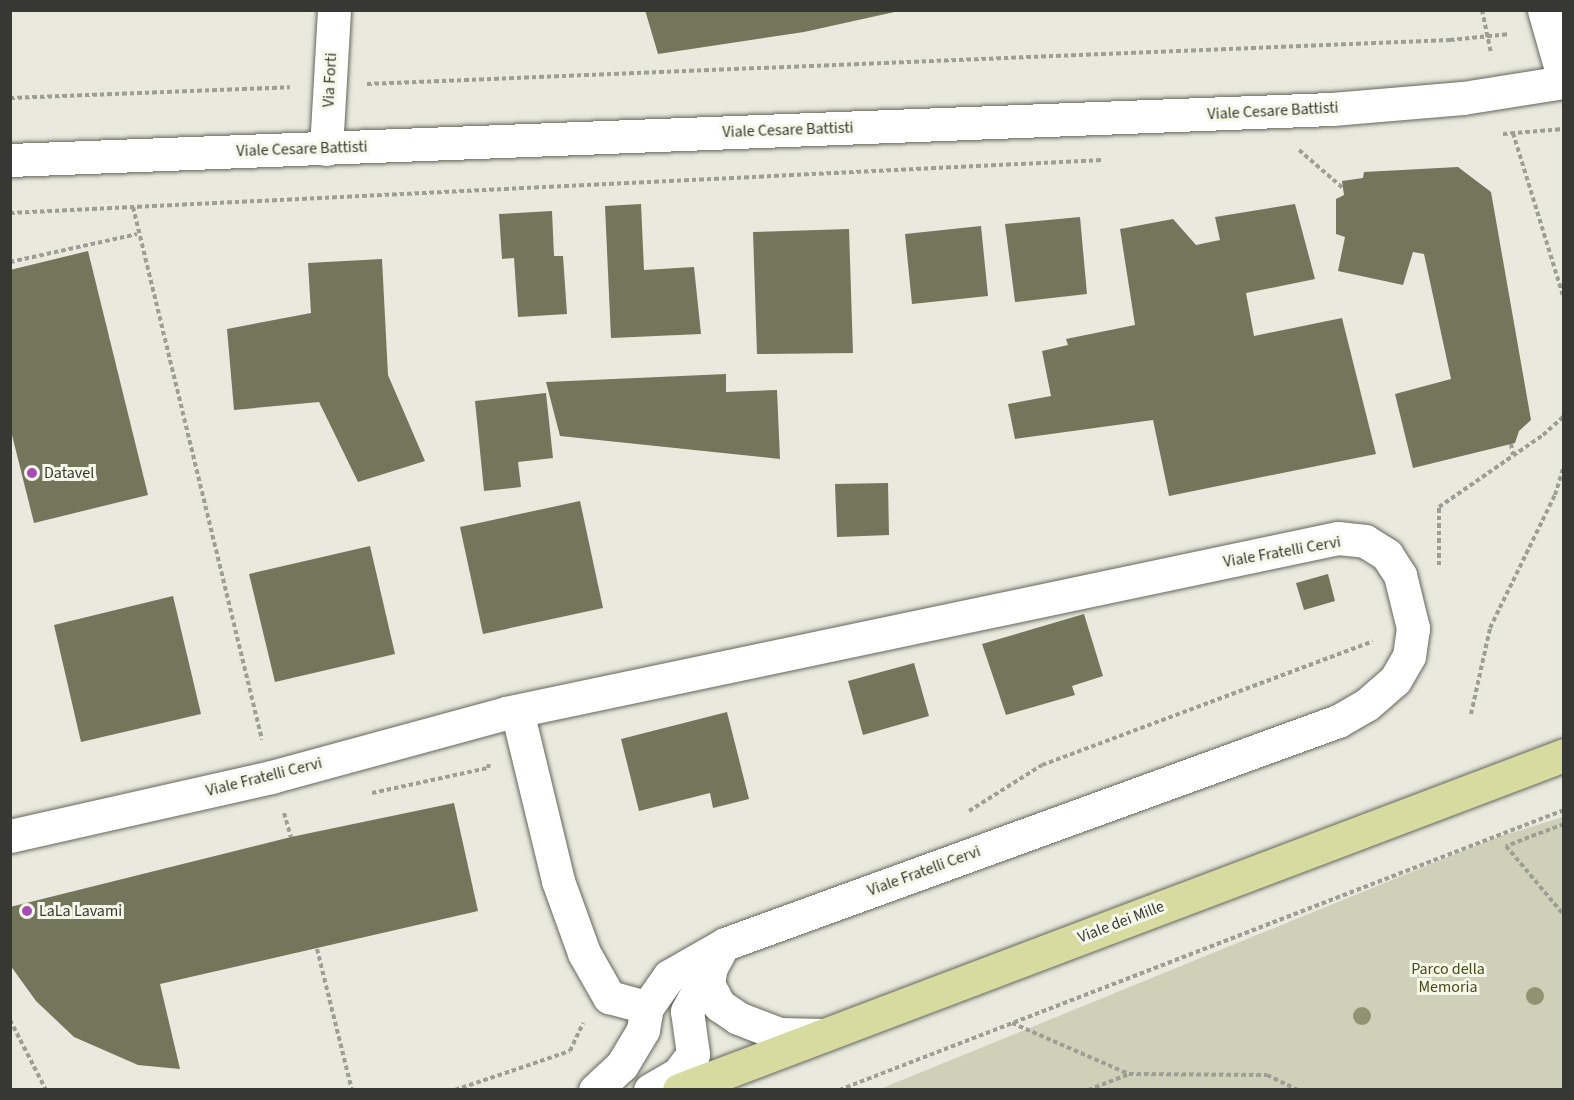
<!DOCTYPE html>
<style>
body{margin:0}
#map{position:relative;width:1574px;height:1100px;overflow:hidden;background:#e9eadd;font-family:"Source Sans 3",sans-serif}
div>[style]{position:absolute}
.green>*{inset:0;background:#ced1b8}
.building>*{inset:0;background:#73765a}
.path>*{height:4px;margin-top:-2px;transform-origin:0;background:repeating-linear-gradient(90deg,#9d9e94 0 4.5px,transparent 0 7.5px)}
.roads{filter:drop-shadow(0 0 2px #65665b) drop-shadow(0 0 2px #65665b)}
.minor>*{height:33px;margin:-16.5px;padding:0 16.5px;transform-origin:16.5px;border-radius:16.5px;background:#fff}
.major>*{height:33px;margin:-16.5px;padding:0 16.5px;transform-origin:16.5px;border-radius:16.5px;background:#d7dba0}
.trees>*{width:18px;height:18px;margin:-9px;border-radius:50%;background:#909371}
.dots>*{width:16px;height:16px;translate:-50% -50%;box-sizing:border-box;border:3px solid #f6f8ea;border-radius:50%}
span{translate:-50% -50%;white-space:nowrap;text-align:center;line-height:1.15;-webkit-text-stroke:6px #f6f8ea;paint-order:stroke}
.street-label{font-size:16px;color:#373833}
.poi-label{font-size:16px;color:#373833}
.left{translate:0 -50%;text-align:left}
.park-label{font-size:16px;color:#484b18}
.frame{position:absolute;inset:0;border:12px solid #373833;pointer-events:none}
</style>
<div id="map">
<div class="green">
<i style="clip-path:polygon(1563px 817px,1563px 1089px,880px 1089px,1492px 839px)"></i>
</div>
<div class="building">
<i style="clip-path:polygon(645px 10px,899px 10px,899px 11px,804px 32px,658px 54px)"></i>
<i style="clip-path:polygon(1458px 167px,1491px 192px,1531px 420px,1519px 431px,1515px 443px,1413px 468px,1395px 394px,1451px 379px,1424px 254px,1413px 252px,1403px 285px,1338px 271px,1345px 237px,1336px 234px,1336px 199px,1344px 195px,1342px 181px,1363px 178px,1364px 172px)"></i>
<i style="clip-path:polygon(641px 204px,644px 270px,694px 267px,701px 334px,611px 338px,605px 206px)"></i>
<i style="clip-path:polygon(1295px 204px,1315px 279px,1246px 293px,1254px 336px,1342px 318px,1376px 454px,1169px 496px,1153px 420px,1015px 439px,1008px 404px,1051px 396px,1042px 351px,1068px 345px,1066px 339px,1135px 325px,1120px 229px,1173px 219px,1196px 245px,1220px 240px,1215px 217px)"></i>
<i style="clip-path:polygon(552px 211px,554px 256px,563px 256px,567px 314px,518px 317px,514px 258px,502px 259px,499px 214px)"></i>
<i style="clip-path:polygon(1080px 217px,1087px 294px,1015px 302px,1005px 224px)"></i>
<i style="clip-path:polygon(981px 226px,988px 296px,912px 304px,905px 234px)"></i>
<i style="clip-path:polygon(849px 229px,853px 353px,757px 354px,753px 232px)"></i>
<i style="clip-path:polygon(88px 251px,148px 495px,34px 523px,10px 427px,10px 270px)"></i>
<i style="clip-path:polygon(382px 259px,388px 375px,425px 461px,358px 482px,319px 402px,234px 410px,227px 329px,311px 313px,308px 263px)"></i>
<i style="clip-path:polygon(726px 374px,726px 392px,777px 390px,780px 459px,560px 436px,546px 382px)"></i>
<i style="clip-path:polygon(546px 393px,553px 458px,518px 462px,521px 487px,484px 491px,475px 401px)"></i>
<i style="clip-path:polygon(888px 483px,889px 535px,837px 537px,835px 484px)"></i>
<i style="clip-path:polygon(580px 501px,603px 608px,483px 634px,460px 527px)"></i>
<i style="clip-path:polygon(370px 546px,395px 654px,275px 682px,249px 574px)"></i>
<i style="clip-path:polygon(1328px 574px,1335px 601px,1304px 610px,1296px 583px)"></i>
<i style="clip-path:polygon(173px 596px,201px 714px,81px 742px,54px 625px)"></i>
<i style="clip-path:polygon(1084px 614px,1103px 676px,1072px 686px,1075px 695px,1006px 715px,982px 644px)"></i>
<i style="clip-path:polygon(914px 663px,929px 716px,863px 735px,848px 681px)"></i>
<i style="clip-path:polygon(727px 712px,749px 799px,713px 808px,710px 793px,639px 811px,621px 739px)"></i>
<i style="clip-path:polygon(454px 803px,478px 911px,160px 984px,180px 1069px,138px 1065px,74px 1037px,36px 1001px,10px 965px,10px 907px,291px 837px)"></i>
</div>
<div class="path">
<i style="left:1482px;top:10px;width:44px;rotate:78.2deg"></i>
<i style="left:367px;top:84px;width:1084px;rotate:-2.33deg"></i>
<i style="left:1450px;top:40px;width:60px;rotate:-5.7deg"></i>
<i style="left:10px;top:98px;width:280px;rotate:-2.2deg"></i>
<i style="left:1513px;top:133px;width:174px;rotate:72.9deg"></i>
<i style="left:1503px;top:134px;width:61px;rotate:-4.7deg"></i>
<i style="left:1299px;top:150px;width:58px;rotate:40.8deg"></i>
<i style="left:133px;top:207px;width:548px;rotate:76.39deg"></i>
<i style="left:10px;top:213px;width:1094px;rotate:-2.78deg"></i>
<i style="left:10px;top:262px;width:130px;rotate:-12.4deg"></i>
<i style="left:1511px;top:444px;width:11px;rotate:80deg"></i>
<i style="left:1439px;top:565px;width:58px;rotate:-90deg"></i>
<i style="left:1439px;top:507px;width:126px;rotate:-34.7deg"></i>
<i style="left:1543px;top:435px;width:28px;rotate:-42deg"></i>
<i style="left:1471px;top:714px;width:88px;rotate:-77.5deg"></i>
<i style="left:1490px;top:628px;width:148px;rotate:-64deg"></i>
<i style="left:1555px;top:495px;width:31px;rotate:-73deg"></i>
<i style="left:372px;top:793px;width:119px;rotate:-12.2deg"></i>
<i style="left:488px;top:768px;width:4px;rotate:-76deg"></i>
<i style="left:969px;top:811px;width:86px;rotate:-32.2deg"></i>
<i style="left:1042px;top:765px;width:353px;rotate:-20.5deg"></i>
<i style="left:284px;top:813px;width:25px;rotate:74deg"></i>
<i style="left:1564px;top:824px;width:62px;rotate:159.2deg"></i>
<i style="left:1506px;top:846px;width:90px;rotate:50deg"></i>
<i style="left:317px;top:949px;width:145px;rotate:76.1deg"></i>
<i style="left:10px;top:1020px;width:79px;rotate:62.8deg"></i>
<i style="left:1012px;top:1023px;width:128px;rotate:23.6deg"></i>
<i style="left:455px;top:1090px;width:121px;rotate:-18.7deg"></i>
<i style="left:570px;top:1051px;width:31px;rotate:-65deg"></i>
<i style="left:839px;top:1090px;width:777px;rotate:-21.12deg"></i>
<i style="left:1088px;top:1090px;width:44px;rotate:-21.3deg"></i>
<i style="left:1129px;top:1074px;width:138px;rotate:0.4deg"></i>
<i style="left:1267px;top:1075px;width:34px;rotate:26deg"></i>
</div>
<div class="roads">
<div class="minor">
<i style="left:1544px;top:10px;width:73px;rotate:74.1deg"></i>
<i style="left:326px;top:149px;width:139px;rotate:-86.7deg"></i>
<i style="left:10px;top:160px;width:1323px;rotate:-2.21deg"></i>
<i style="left:1332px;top:109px;width:131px;rotate:-4.8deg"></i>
<i style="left:1463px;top:98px;width:102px;rotate:-9deg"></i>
<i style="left:517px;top:711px;width:175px;rotate:76.4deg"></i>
<i style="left:558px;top:881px;width:77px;rotate:70.1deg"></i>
<i style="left:584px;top:953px;width:51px;rotate:60.4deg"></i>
<i style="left:609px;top:997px;width:39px;rotate:15deg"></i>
<i style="left:10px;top:836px;width:268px;rotate:-12.7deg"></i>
<i style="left:271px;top:777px;width:244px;rotate:-15.2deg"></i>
<i style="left:506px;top:713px;width:850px;rotate:-11.88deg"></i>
<i style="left:1338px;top:538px;width:27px;rotate:6deg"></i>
<i style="left:1365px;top:541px;width:26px;rotate:32deg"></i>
<i style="left:1387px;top:555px;width:24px;rotate:57deg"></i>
<i style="left:1400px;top:575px;width:55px;rotate:76.2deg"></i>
<i style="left:1413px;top:628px;width:28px;rotate:98deg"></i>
<i style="left:1409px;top:656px;width:28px;rotate:120deg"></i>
<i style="left:1395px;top:680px;width:38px;rotate:139deg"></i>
<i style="left:1366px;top:705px;width:32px;rotate:150deg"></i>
<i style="left:1338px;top:721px;width:652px;rotate:160.01deg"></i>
<i style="left:725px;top:944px;width:64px;rotate:150.3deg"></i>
<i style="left:669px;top:976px;width:38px;rotate:125deg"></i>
<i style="left:647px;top:1007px;width:23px;rotate:100deg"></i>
<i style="left:643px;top:1030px;width:41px;rotate:121deg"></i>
<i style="left:622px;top:1065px;width:37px;rotate:137deg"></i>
<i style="left:712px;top:961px;width:23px;rotate:100deg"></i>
<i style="left:708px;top:984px;width:24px;rotate:62deg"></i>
<i style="left:719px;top:1005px;width:23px;rotate:34deg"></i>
<i style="left:738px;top:1018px;width:44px;rotate:21.3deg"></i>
<i style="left:779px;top:1034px;width:44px;rotate:1.3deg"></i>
<i style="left:650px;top:1090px;width:32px;rotate:-30deg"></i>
<i style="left:678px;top:1074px;width:25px;rotate:-53deg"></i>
<i style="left:693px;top:1054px;width:43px;rotate:-97.9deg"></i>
<i style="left:687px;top:1011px;width:73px;rotate:-61.3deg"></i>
</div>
<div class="major">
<i style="left:679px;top:1090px;width:946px;rotate:-20.73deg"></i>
</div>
</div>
<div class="trees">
<i style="left:1535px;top:996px"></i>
<i style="left:1362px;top:1016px"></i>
</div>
<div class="dots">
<i style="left:32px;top:473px;background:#a84bb6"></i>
<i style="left:27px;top:911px;background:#a84bb6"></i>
</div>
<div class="street-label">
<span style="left:330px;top:80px;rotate:-87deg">Via Forti</span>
<span style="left:1273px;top:111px;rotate:-3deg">Viale Cesare Battisti</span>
<span style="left:788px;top:130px;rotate:-2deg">Viale Cesare Battisti</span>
<span style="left:302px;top:149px;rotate:-2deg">Viale Cesare Battisti</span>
<span style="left:1282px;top:552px;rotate:-10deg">Viale Fratelli Cervi</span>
<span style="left:264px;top:777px;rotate:-14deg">Viale Fratelli Cervi</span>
<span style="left:924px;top:871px;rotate:-20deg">Viale Fratelli Cervi</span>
<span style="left:1121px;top:922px;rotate:-21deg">Viale dei Mille</span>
</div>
<div class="poi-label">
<span class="left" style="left:44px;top:473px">Datavel</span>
<span class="left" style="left:39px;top:911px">LaLa Lavami</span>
</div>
<div class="park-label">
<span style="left:1448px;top:978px">Parco della<br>Memoria</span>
</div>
<div class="frame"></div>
</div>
